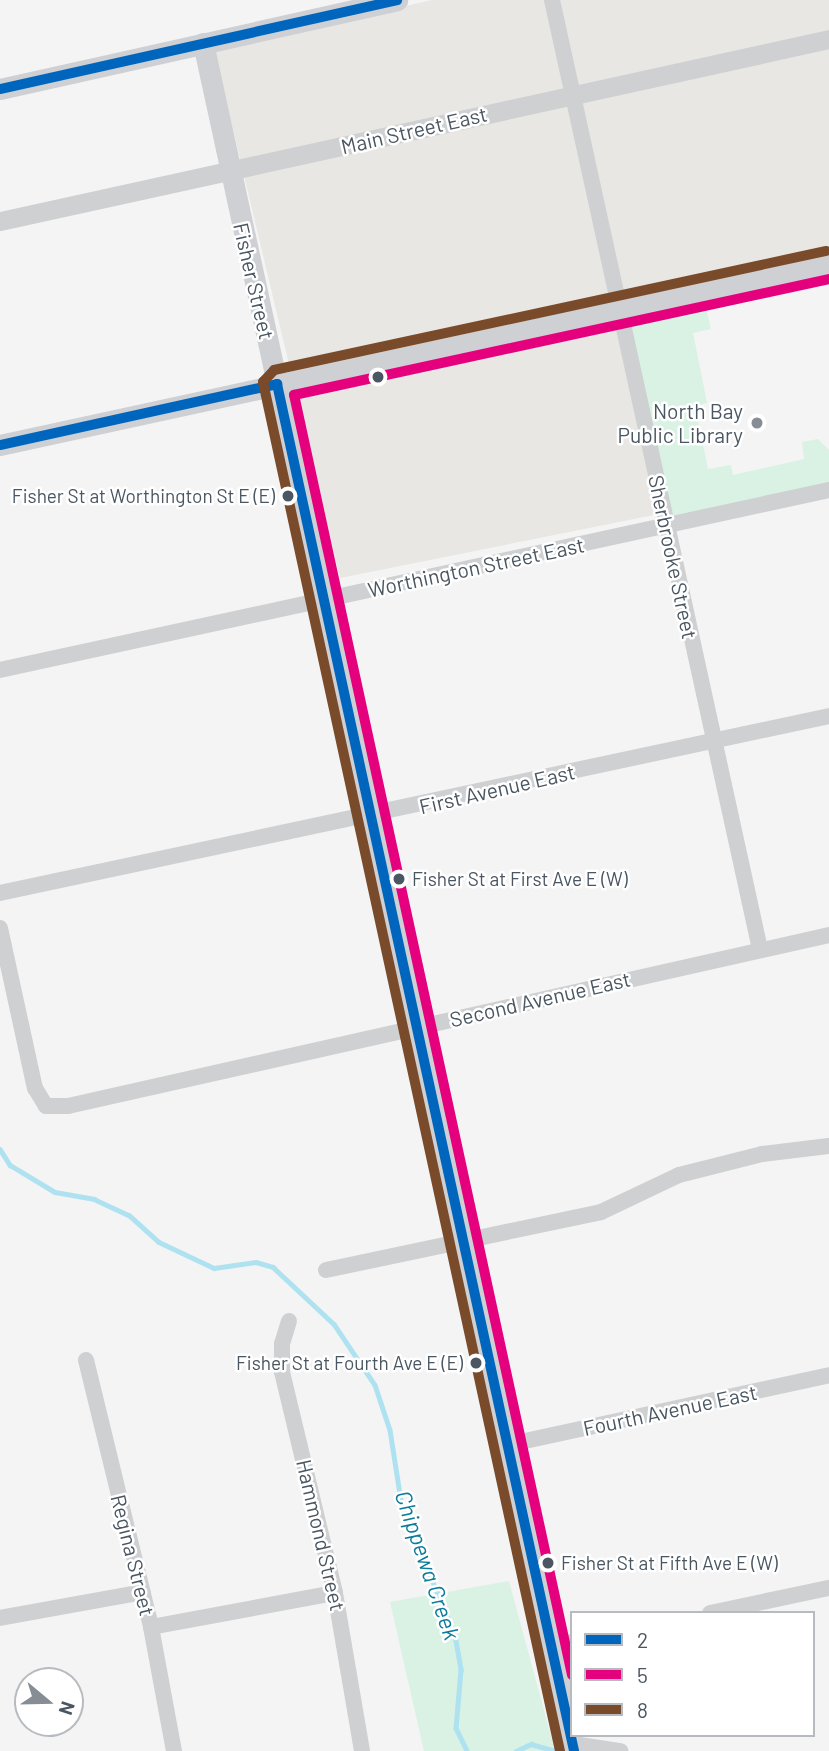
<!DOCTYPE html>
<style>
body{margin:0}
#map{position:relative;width:829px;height:1751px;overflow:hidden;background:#f4f4f4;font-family:Barlow,sans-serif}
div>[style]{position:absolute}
.commercial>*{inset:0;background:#e8e7e3}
.green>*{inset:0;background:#d9f2e3}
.stream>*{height:4.5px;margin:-2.25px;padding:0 2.25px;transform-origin:2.25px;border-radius:2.25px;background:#aee2f0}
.minor>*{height:16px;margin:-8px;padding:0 8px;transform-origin:8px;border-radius:8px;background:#ced0d2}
.tertiary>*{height:19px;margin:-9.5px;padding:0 9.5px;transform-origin:9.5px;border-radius:9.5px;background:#ced0d2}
.secondary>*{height:21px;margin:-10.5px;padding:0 10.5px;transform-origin:10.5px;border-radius:10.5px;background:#ced0d4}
.bus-1>*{height:10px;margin:-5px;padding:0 5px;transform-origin:5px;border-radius:5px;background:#0065bd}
.bus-2>*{height:10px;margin:-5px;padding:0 5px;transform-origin:5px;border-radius:5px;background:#e5007d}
.bus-3>*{height:10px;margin:-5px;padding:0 5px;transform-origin:5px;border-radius:5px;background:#7a4b2a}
.dots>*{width:19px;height:19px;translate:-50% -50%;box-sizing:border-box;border:4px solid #fff;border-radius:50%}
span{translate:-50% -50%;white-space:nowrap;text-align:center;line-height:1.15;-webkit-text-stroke:5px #fff;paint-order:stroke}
.bus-label{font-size:19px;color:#4a5661}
.right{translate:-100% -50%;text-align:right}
.left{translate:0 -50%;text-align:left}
.street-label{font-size:21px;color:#4a5661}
.poi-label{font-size:21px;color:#4a5661}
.water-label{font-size:23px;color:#0c7c9b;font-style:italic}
.legend{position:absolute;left:570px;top:1611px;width:245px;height:126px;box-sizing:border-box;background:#fff;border:2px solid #b7bbc0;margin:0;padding:9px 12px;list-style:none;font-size:21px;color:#4a5661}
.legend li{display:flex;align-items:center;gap:14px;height:35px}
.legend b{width:35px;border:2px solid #b7bbc0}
.north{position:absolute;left:14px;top:1667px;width:70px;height:70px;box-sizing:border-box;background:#fff;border:2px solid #b7bbc0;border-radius:50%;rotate:109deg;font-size:19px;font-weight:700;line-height:28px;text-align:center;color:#4a5661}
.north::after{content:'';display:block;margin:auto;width:24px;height:32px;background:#868d94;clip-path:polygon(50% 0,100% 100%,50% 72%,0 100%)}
</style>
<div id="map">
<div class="commercial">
<i style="clip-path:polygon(432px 0,829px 0,829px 265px,623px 311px,664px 513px,340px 578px,214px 50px)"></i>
</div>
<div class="green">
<i style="clip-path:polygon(703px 294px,711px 329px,693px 333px,707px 403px,695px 406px,708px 469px,731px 465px,733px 475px,804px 459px,802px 442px,818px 439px,829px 450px,829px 490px,667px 526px,623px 311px)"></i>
<i style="clip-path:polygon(509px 1581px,555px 1751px,424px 1751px,390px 1602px)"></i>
</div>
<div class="stream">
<i style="left:0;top:1149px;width:19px;rotate:58deg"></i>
<i style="left:10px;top:1165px;width:52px;rotate:31deg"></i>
<i style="left:55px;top:1192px;width:40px;rotate:10deg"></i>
<i style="left:94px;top:1199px;width:38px;rotate:25deg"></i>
<i style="left:129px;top:1215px;width:40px;rotate:42deg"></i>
<i style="left:159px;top:1242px;width:61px;rotate:25.3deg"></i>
<i style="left:214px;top:1268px;width:42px;rotate:-8.1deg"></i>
<i style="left:256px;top:1262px;width:18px;rotate:16deg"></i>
<i style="left:273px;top:1267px;width:83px;rotate:43.1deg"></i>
<i style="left:334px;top:1324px;width:73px;rotate:56.1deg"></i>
<i style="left:375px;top:1385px;width:47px;rotate:71.6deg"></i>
<i style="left:390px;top:1430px;width:78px;rotate:81.1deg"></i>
<i style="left:402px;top:1507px;width:139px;rotate:67.5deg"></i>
<i style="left:455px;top:1635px;width:36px;rotate:80deg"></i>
<i style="left:461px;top:1670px;width:58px;rotate:94.9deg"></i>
<i style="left:456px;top:1728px;width:25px;rotate:64deg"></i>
<i style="left:516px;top:1751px;width:17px;rotate:-25deg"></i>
<i style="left:531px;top:1744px;width:25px;rotate:16deg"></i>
</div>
<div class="minor">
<i style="left:552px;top:0;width:972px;rotate:77.64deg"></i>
<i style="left:0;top:670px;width:848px;rotate:-12.25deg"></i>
<i style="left:0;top:893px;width:848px;rotate:-12.05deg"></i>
<i style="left:0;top:928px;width:164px;rotate:77.7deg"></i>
<i style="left:35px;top:1088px;width:21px;rotate:59deg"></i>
<i style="left:46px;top:1106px;width:22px"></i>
<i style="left:68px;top:1106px;width:780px;rotate:-12.66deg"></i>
<i style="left:326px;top:1270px;width:281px;rotate:-11.9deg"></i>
<i style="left:601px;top:1212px;width:86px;rotate:-25.4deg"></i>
<i style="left:679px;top:1175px;width:86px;rotate:-14.2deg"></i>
<i style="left:762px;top:1154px;width:67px;rotate:-6.8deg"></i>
<i style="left:289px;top:1321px;width:24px;rotate:107deg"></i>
<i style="left:282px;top:1344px;width:28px;rotate:90deg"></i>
<i style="left:282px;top:1372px;width:227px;rotate:76.5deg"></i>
<i style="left:335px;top:1593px;width:160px;rotate:80.3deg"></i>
<i style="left:86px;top:1360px;width:275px;rotate:76.3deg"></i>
<i style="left:151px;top:1627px;width:126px;rotate:79.5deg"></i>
<i style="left:511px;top:1444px;width:325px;rotate:-12.2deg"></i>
<i style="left:710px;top:1613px;width:122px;rotate:-11.9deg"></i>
<i style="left:0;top:1618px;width:145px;rotate:-10.3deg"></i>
<i style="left:151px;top:1627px;width:187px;rotate:-10.5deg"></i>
<i style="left:551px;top:1646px;width:21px;rotate:-11deg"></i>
<i style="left:573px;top:1744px;width:48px;rotate:8.5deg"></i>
</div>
<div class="tertiary">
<i style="left:0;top:221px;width:849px;rotate:-12.38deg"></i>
</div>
<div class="secondary">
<i style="left:203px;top:43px;width:1748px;rotate:77.74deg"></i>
<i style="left:0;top:89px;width:407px;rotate:-12.6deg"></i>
<i style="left:0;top:445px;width:848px;rotate:-12.25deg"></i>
</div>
<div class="bus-1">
<i style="left:0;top:89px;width:407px;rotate:-12.6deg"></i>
<i style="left:0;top:445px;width:284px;rotate:-12.4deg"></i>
<i style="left:277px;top:384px;width:1399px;rotate:77.74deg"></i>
</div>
<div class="bus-2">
<i style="left:572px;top:1675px;width:1310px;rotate:-102.25deg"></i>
<i style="left:294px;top:395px;width:547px;rotate:-12.23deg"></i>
</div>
<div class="bus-3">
<i style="left:560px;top:1751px;width:1401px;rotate:-102.24deg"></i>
<i style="left:263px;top:382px;width:16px;rotate:-47deg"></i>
<i style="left:274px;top:370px;width:565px;rotate:-12.17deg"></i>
</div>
<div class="dots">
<i style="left:378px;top:377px;background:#4a5661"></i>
<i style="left:757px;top:423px;background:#868d94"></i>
<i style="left:288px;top:496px;background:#4a5661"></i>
<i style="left:399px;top:879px;background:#4a5661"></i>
<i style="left:476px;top:1363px;background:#4a5661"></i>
<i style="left:548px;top:1563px;background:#4a5661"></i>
</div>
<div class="bus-label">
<span class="right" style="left:275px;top:496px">Fisher St at Worthington St E (E)</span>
<span class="left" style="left:412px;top:879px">Fisher St at First Ave E (W)</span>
<span class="right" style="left:463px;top:1363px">Fisher St at Fourth Ave E (E)</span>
<span class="left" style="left:561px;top:1563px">Fisher St at Fifth Ave E (W)</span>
</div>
<div class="street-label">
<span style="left:414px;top:130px;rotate:-13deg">Main Street East</span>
<span style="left:254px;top:281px;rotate:77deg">Fisher Street</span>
<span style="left:673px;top:557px;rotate:78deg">Sherbrooke Street</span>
<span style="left:476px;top:567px;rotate:-12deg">Worthington Street East</span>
<span style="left:497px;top:789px;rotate:-13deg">First Avenue East</span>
<span style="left:540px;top:999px;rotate:-13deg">Second Avenue East</span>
<span style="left:670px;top:1410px;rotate:-12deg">Fourth Avenue East</span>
<span style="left:321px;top:1535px;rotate:77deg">Hammond Street</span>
<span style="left:133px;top:1555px;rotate:76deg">Regina Street</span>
</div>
<div class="poi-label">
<span class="right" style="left:743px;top:423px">North Bay<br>Public Library</span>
</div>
<div class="water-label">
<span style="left:428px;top:1565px;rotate:71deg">Chippewa Creek</span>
</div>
<ul class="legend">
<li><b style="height:9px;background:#0065bd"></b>2</li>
<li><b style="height:9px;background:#e5007d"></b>5</li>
<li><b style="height:9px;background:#7a4b2a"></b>8</li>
</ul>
<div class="north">N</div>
</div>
